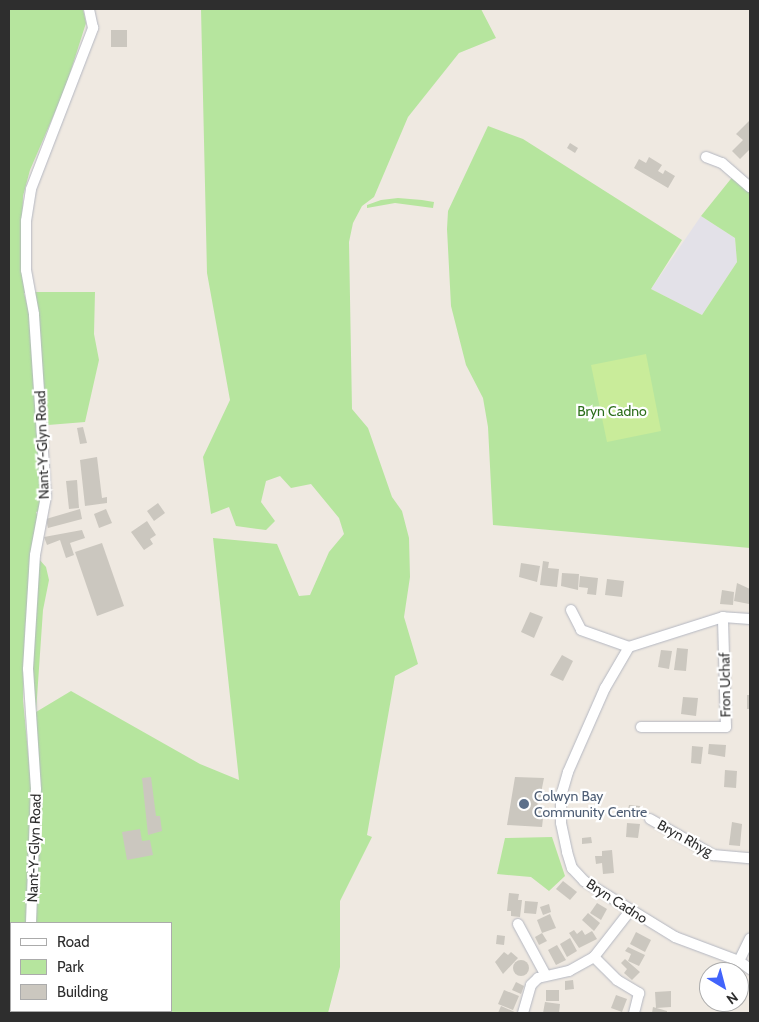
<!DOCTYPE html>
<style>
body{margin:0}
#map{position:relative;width:759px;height:1022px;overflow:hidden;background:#efe9e1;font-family:Cabin,sans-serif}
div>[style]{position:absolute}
.industrial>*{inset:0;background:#e3e1e8}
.green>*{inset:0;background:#b6e59e}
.pitch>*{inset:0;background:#c9ec9a}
.building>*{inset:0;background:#cbc7bf}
.round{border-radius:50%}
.roads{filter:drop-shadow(0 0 1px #b4b7c1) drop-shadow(0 0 1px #b4b7c1)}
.street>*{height:10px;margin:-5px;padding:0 5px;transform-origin:5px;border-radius:5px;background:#fff}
.dots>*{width:14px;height:14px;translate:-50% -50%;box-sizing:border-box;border:2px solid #fff;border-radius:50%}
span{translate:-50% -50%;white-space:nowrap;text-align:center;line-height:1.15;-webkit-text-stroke:4.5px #fff;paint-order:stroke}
.park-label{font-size:14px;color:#2c6e1b}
.street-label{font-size:14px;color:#2e2e2e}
.service-label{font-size:14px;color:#4e5e75}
.left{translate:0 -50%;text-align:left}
.frame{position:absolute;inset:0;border:10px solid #2e2e2e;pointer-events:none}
.legend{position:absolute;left:10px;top:922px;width:162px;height:90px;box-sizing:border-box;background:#fff;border:1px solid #ababab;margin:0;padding:6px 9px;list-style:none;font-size:15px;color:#2e2e2e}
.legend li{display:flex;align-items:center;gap:10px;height:25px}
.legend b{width:25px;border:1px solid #ababab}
.north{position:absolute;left:699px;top:962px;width:50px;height:50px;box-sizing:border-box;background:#fff;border:1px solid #ababab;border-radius:50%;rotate:143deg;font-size:14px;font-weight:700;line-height:20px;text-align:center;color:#2e2e2e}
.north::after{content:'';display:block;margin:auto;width:18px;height:22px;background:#4264fb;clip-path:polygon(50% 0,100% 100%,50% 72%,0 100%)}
</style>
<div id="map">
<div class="industrial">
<i style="clip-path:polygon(701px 216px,735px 238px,737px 262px,702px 315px,651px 289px)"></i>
</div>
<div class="green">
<i style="clip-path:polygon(evenodd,9px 9px,83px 9px,86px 23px,65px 89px,30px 170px,23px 196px,21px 269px,28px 292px,95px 292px,94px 334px,99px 360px,85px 422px,48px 425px,34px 314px,28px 292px,24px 293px,30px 315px,41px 497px,40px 511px,36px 512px,39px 520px,25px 628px,23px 700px,34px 815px,31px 650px,38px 558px,46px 567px,49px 580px,43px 610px,36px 712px,71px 691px,200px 764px,239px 780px,213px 538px,277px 544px,299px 596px,310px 595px,329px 552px,344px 534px,339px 518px,311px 484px,291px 488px,280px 476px,266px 481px,261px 502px,275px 521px,266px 530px,236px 526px,229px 507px,211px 514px,203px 457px,230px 400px,207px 273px,201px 9px,481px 9px,496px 38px,459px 53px,408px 117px,374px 197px,362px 206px,353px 223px,349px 242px,352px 409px,368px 428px,392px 497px,402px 511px,409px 538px,410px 577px,404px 617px,418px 664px,395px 676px,367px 835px,372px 837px,340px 901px,340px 967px,328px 1013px,9px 1013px,9px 9px,11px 923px,171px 923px,171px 1011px,11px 1011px,11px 923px)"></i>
<i style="clip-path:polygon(488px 126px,523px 139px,682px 240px,651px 289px,702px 315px,737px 262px,735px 238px,701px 216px,734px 175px,750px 187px,750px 548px,493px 525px,488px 427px,483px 398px,466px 365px,451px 306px,447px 229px,448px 211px)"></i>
<i style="clip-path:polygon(398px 198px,422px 200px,434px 202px,433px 208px,395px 203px,367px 208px,367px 205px,381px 200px)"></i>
<i style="clip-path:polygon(552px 837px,565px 876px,549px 891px,531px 877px,497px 874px,505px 838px)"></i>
</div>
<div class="pitch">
<i style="clip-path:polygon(646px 354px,661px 431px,607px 442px,591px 365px)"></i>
</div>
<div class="building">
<i style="clip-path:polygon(111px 30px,127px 30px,127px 47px,111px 47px)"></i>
<i style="clip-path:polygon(749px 121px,750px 149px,740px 159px,732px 151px,743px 140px,736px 134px)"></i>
<i style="clip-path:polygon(570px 143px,578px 148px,575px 153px,567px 148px)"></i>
<i style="clip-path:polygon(649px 157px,662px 165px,658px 171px,663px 174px,665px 170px,675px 176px,668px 188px,634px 168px,639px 159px,646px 163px)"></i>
<i style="clip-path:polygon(83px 427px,87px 443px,80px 444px,77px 428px)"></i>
<i style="clip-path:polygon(97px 457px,102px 498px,107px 497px,107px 503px,85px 506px,80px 460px)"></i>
<i style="clip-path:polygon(77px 480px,79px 508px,69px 509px,66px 481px)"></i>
<i style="clip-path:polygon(158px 503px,165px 513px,154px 521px,147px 511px)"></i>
<i style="clip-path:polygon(80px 509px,82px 519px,48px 528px,46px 519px)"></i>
<i style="clip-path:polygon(106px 509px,112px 523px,99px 528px,94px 514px)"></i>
<i style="clip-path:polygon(147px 521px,156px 535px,150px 539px,153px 544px,144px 550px,131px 532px)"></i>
<i style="clip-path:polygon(82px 530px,85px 538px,70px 543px,74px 555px,66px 558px,60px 540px,47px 545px,44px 537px)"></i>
<i style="clip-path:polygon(102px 543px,124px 606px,97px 616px,75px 552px)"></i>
<i style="clip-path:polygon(543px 561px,549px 562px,548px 568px,559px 569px,557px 587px,540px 585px)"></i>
<i style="clip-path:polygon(521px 563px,540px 566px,537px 582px,519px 577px)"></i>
<i style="clip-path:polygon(562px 573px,579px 574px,578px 590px,561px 586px)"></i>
<i style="clip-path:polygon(580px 576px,598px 578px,596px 595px,587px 594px,588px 588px,579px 587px)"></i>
<i style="clip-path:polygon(607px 579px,624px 581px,622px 597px,605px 595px)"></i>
<i style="clip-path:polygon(737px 583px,750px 589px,749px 604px,734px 601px)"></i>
<i style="clip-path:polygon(722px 590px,734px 592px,733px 605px,720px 604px)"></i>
<i style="clip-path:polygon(530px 612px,543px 617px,534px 638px,521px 632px)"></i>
<i style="clip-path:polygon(677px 648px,688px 649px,686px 671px,674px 670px)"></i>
<i style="clip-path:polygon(661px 650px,672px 651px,669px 669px,658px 667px)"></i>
<i style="clip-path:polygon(562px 655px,573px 661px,563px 681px,550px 675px)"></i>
<i style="clip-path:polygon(747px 695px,750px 695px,750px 709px,747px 709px)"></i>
<i style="clip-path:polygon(683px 697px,698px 698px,696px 716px,681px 714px)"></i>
<i style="clip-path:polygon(709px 744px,726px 745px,725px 757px,708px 754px)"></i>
<i style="clip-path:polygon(692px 746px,703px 747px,701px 764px,691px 763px)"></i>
<i style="clip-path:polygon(725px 770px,737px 771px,736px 788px,724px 787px)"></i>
<i style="clip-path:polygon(151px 777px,156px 816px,160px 816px,162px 831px,148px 835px,142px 778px)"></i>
<i style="clip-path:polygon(515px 777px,544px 778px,541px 793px,543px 793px,541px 800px,538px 799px,537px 808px,544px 810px,542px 827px,507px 825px)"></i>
<i style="clip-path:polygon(629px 805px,640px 806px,638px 817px,627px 815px)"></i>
<i style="clip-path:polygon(732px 822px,742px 824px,740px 846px,729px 845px)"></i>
<i style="clip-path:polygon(627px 823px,640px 824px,638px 838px,626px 837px)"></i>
<i style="clip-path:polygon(140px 829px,142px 841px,150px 840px,153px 855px,127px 860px,122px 832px)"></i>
<i style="clip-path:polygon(591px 837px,592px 843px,582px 844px,582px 838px)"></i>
<i style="clip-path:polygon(612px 850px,614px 873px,603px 874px,602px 863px,596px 864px,595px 856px,602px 856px,602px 851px)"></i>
<i style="clip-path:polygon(563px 881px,577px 892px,570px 900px,556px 889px)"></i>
<i style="clip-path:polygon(509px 893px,519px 894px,518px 900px,522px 900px,520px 917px,511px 916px,511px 911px,507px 911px)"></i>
<i style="clip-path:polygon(525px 901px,538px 902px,536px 914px,524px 913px)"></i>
<i style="clip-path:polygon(597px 903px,607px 909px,601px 920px,590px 913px)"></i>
<i style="clip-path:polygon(549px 904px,551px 912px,543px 915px,540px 907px)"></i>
<i style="clip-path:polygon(588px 913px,600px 923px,594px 931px,582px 920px)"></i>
<i style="clip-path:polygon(550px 914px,556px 928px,542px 933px,537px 920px)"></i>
<i style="clip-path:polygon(574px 930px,577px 934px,582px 930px,585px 935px,592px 931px,597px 939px,579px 948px,569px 933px)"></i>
<i style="clip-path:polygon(636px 932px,651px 940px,645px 952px,630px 944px)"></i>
<i style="clip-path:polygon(542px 933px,547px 941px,539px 945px,535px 937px)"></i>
<i style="clip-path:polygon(497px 935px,505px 936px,504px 945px,496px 944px)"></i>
<i style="clip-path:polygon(570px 938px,577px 951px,567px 957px,560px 944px)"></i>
<i style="clip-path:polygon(557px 945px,566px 960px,556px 965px,548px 950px)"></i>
<i style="clip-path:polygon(628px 947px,645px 955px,639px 966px,628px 961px,631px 954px,625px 951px)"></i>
<i style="clip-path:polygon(504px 952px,508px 955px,511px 952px,518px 958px,503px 974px,495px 962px)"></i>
<i style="clip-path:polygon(625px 959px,640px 972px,632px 980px,624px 973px,627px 969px,621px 963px)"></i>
<i class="round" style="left:513px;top:960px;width:16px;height:16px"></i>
<i style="clip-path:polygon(573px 980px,574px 989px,565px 990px,565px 981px)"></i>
<i style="clip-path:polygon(516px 982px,524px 986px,521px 994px,512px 990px)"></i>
<i style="clip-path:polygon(504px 990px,519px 996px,513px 1010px,498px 1004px)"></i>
<i style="clip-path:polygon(546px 990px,559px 990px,559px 1001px,546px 1001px)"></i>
<i style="clip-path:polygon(671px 991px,671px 1007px,656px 1008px,655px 992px)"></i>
<i style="clip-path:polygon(616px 995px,627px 999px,622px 1012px,611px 1008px)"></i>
<i style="clip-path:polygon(545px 1002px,560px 1004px,559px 1013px,543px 1013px)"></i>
<i style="clip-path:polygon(501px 1006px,517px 1013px,498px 1013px)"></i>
<i style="clip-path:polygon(653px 1007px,667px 1011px,667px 1013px,652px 1013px)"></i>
</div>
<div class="roads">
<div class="street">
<i style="left:706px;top:157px;width:17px;rotate:21deg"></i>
<i style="left:722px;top:163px;width:37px;rotate:41deg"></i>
<i style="left:571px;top:610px;width:22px;rotate:63deg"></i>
<i style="left:581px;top:630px;width:51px;rotate:19.5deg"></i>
<i style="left:750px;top:619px;width:27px;rotate:-176deg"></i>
<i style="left:723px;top:617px;width:99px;rotate:162.3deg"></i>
<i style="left:629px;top:647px;width:48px;rotate:120.3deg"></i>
<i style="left:605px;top:688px;width:92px;rotate:113.8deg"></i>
<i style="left:568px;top:772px;width:26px;rotate:106deg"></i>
<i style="left:561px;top:797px;width:26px;rotate:90deg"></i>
<i style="left:561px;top:823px;width:30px;rotate:78deg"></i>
<i style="left:567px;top:852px;width:17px;rotate:73deg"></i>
<i style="left:572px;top:868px;width:18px;rotate:47deg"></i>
<i style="left:584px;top:881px;width:107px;rotate:31.6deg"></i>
<i style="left:675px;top:937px;width:68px;rotate:20.6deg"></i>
<i style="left:739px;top:961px;width:14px;rotate:36deg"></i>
<i style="left:641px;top:727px;width:85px"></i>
<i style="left:726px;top:727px;width:110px;rotate:-91.6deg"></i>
<i style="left:650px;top:819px;width:73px;rotate:29.7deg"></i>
<i style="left:713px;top:855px;width:37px;rotate:5deg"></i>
<i style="left:31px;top:923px;width:134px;rotate:-87.9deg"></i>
<i style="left:36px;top:789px;width:120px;rotate:-93.8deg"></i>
<i style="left:28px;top:669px;width:114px;rotate:-86.5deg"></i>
<i style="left:35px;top:555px;width:60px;rotate:-79.4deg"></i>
<i style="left:46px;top:496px;width:182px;rotate:-93.8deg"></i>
<i style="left:34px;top:314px;width:45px;rotate:-100.3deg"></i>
<i style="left:26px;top:270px;width:49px;rotate:-90deg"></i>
<i style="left:26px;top:221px;width:32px;rotate:-81deg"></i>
<i style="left:31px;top:189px;width:173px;rotate:-68.9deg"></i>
<i style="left:93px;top:28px;width:19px;rotate:-102deg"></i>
<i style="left:518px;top:924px;width:57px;rotate:61.6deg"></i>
<i style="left:594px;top:957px;width:33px;rotate:45deg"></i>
<i style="left:617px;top:980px;width:26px;rotate:31deg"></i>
<i style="left:639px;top:993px;width:21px;rotate:104deg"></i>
<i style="left:739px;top:961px;width:25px;rotate:-64deg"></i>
<i style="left:17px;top:1013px;width:2px;rotate:-90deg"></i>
<i style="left:523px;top:1013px;width:29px;rotate:-74deg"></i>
<i style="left:531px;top:985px;width:10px;rotate:-45deg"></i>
<i style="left:538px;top:978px;width:32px;rotate:-13deg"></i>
<i style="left:569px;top:971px;width:29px;rotate:-29deg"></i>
<i style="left:594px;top:957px;width:58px;rotate:-52deg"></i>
</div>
</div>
<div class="dots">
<i style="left:524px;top:804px;background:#5c6f8a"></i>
</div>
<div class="park-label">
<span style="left:612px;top:411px">Bryn Cadno</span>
</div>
<div class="street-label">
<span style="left:42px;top:445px;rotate:-92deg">Nant-Y-Glyn Road</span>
<span style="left:725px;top:685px;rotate:-91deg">Fron Uchaf</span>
<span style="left:685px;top:838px;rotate:29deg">Bryn Rhyg</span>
<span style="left:34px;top:848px;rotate:-88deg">Nant-Y-Glyn Road</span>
<span style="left:617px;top:901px;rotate:33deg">Bryn Cadno</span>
</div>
<div class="service-label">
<span class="left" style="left:534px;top:804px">Colwyn Bay<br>Community Centre</span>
</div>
<div class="frame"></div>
<ul class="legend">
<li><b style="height:6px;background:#fff"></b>Road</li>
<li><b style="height:14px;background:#b6e59e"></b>Park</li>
<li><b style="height:14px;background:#cbc7bf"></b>Building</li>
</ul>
<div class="north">N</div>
</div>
